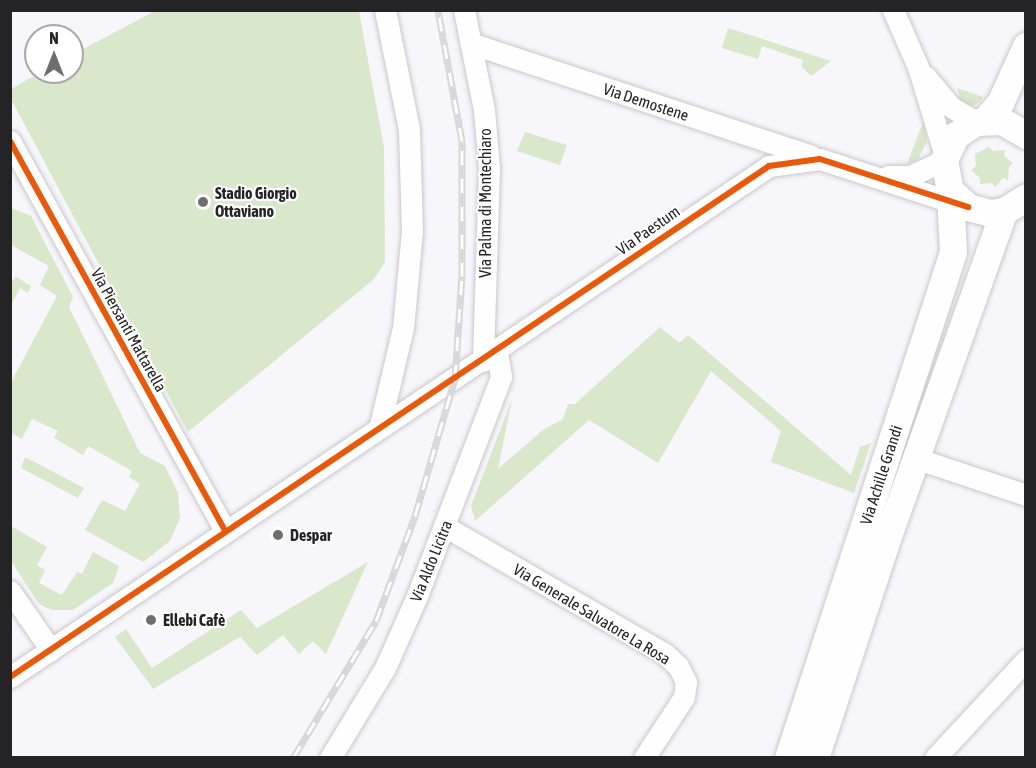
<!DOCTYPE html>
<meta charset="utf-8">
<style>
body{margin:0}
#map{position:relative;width:1036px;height:768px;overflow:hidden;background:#f6f6fb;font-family:"Asap Condensed",sans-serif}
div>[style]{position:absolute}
.green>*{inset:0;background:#d9e7cb}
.roads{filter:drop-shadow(0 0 2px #c8c8cc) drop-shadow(0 0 2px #c8c8cc)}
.minor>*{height:21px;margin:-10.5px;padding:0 10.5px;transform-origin:10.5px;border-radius:10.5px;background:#fefefe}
.major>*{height:27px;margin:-13.5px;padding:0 13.5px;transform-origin:13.5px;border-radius:13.5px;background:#fefefe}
.rail>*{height:7px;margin-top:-3.5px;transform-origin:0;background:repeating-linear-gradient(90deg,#fff 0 14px,#d7d7d9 0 28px);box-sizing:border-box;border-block:2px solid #d7d7d9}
.cycleway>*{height:6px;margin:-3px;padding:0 3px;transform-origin:3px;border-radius:3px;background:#e8590c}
.dots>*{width:16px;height:16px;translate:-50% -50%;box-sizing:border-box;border:3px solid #fff;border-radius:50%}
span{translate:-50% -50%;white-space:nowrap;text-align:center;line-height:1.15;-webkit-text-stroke:4.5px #fff;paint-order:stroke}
.street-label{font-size:16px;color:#242426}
.poi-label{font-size:16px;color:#242426;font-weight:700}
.left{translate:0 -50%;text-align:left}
.frame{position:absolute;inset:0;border:12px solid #242426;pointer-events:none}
.north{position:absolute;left:24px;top:24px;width:60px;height:60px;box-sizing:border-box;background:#fff;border:2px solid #a7a7a8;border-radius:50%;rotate:0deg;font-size:16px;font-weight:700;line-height:24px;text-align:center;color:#242426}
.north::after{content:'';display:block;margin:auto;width:21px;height:27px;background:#6e6e71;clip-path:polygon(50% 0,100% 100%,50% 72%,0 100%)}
</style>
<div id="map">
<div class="green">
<i style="clip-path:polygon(155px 11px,359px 11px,384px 148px,385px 262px,374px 279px,188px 432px,11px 99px,11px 89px,41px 72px,72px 72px,72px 55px)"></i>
<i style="clip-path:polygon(728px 28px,831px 61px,811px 76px,801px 66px,803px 60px,762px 46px,758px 59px,722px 48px)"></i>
<i style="clip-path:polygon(957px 88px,983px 97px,980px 102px,973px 106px,961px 102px)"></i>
<i style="clip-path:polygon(924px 120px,927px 142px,918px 159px,907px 164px)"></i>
<i style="clip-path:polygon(525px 132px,567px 145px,560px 165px,517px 151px)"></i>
<i style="clip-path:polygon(989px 147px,993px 151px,1005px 150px,1004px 156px,1013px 163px,1009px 167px,1008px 180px,1003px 178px,995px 187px,992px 183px,980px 184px,980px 178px,971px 170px,976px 166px,975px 154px)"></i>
<i style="clip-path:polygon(11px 208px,31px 216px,73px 297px,69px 307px,140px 453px,165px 466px,178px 493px,180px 518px,170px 541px,143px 562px,85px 530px,102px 500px,125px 511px,140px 484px,129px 477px,132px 471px,88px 446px,83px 455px,54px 438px,58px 431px,32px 419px,22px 439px,11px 433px,11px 382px,57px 296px,40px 285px,49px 266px,11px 245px)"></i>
<i style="clip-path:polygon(16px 277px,31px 286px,28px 293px,20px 288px,11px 305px,11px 282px)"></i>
<i style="clip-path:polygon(660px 327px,679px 343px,688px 335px,851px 475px,860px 447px,871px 443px,854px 493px,771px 462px,781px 431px,711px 371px,658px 463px,589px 420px,475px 521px,471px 506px,512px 399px,498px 469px,543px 430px,563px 419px,568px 404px,575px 404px)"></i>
<i style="clip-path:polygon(25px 457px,84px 488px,78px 498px,21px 468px)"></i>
<i style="clip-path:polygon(11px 526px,47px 547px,37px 565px,45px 570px,39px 583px,62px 595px,77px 572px,82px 574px,93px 552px,119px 566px,113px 583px,73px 610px,52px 610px,39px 604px,11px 561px)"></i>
<i style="clip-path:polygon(368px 562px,326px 654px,313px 641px,299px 654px,283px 635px,257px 655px,240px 637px,153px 689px,115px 637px,126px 629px,152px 668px,241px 610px,257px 628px)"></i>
</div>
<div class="roads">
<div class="minor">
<i style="left:464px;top:10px;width:102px;rotate:78.7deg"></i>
<i style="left:484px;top:110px;width:58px;rotate:85.1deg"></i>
<i style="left:489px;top:168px;width:193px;rotate:91.8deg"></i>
<i style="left:893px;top:10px;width:62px;rotate:66.3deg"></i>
<i style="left:918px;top:67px;width:93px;rotate:73.1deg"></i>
<i style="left:473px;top:44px;width:356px;rotate:18.3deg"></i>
<i style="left:926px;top:77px;width:39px;rotate:50deg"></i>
<i style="left:951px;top:107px;width:29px;rotate:31deg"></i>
<i style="left:10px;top:141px;width:445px;rotate:61.1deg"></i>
<i style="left:888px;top:176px;width:22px"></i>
<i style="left:910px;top:176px;width:38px;rotate:-25deg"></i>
<i style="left:380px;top:425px;width:100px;rotate:-76.7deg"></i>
<i style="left:403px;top:328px;width:97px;rotate:-84.7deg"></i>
<i style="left:412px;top:231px;width:102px;rotate:-91.7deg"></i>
<i style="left:409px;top:129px;width:121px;rotate:-101.4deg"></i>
<i style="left:918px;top:459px;width:114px;rotate:18.4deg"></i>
<i style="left:446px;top:527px;width:253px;rotate:30.1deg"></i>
<i style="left:665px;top:654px;width:18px;rotate:43deg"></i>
<i style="left:678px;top:666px;width:18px;rotate:63deg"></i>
<i style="left:686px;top:682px;width:15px;rotate:98deg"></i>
<i style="left:684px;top:697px;width:73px;rotate:123.3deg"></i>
<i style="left:10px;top:591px;width:72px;rotate:55.2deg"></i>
<i style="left:10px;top:677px;width:915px;rotate:-33.95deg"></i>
<i style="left:769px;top:166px;width:51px;rotate:-7.8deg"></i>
<i style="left:820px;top:159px;width:151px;rotate:18.1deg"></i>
<i style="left:330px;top:758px;width:105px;rotate:-58.6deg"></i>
<i style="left:385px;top:668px;width:79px;rotate:-66deg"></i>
<i style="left:417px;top:596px;width:235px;rotate:-69deg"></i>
<i style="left:501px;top:377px;width:25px;rotate:-99deg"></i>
<i style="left:935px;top:758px;width:134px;rotate:-47.1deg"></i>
</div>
<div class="major">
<i style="left:985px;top:120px;width:23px;rotate:-49deg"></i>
<i style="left:1000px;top:103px;width:63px;rotate:-65.5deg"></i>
<i style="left:1026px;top:135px;width:28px;rotate:-150deg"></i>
<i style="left:1002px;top:121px;width:26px;rotate:178deg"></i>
<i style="left:976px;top:122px;width:24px;rotate:147deg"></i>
<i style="left:956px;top:135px;width:28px;rotate:116deg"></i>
<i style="left:944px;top:160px;width:31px;rotate:79deg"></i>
<i style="left:950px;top:190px;width:25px;rotate:43deg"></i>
<i style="left:968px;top:207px;width:23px;rotate:15deg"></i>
<i style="left:990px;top:213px;width:14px;rotate:-8deg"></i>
<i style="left:1004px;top:211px;width:26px;rotate:-32deg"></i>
<i style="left:788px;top:758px;width:532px;rotate:-71.94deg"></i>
<i style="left:953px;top:252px;width:62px;rotate:-92.8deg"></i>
<i style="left:815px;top:758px;width:231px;rotate:-71.8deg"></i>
<i style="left:887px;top:539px;width:348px;rotate:-70.4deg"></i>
</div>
</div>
<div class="rail">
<i style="left:293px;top:758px;width:160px;rotate:-58.8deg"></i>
<i style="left:376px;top:621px;width:112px;rotate:-69.6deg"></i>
<i style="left:415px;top:516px;width:144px;rotate:-73.8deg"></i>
<i style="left:455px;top:378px;width:102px;rotate:-86.1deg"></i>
<i style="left:462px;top:276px;width:135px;rotate:-90deg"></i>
<i style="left:462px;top:141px;width:133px;rotate:-100.4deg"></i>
</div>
<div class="cycleway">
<i style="left:10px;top:141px;width:445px;rotate:61.1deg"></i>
<i style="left:10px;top:677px;width:915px;rotate:-33.95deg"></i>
<i style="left:769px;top:166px;width:51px;rotate:-7.8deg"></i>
<i style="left:820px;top:159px;width:156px;rotate:18deg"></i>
</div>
<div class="dots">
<i style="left:203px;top:202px;background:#6e6e71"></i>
<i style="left:278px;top:535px;background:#6e6e71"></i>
<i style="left:151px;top:620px;background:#6e6e71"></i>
</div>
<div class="street-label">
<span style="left:646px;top:102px;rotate:18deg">Via Demostene</span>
<span style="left:485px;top:203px;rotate:-90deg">Via Palma di Montechiaro</span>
<span style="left:648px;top:230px;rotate:-35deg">Via Paestum</span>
<span style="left:129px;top:330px;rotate:61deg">Via Piersanti Mattarella</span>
<span style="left:881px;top:475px;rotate:-72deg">Via Achille Grandi</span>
<span style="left:431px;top:561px;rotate:-68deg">Via Aldo Licitra</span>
<span style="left:592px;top:614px;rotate:31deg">Via Generale Salvatore La Rosa</span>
</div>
<div class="poi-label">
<span class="left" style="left:215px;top:202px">Stadio Giorgio<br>Ottaviano</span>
<span class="left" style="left:290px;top:535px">Despar</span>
<span class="left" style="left:163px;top:620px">Ellebi Cafè</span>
</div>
<div class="frame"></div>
<div class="north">N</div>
</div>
